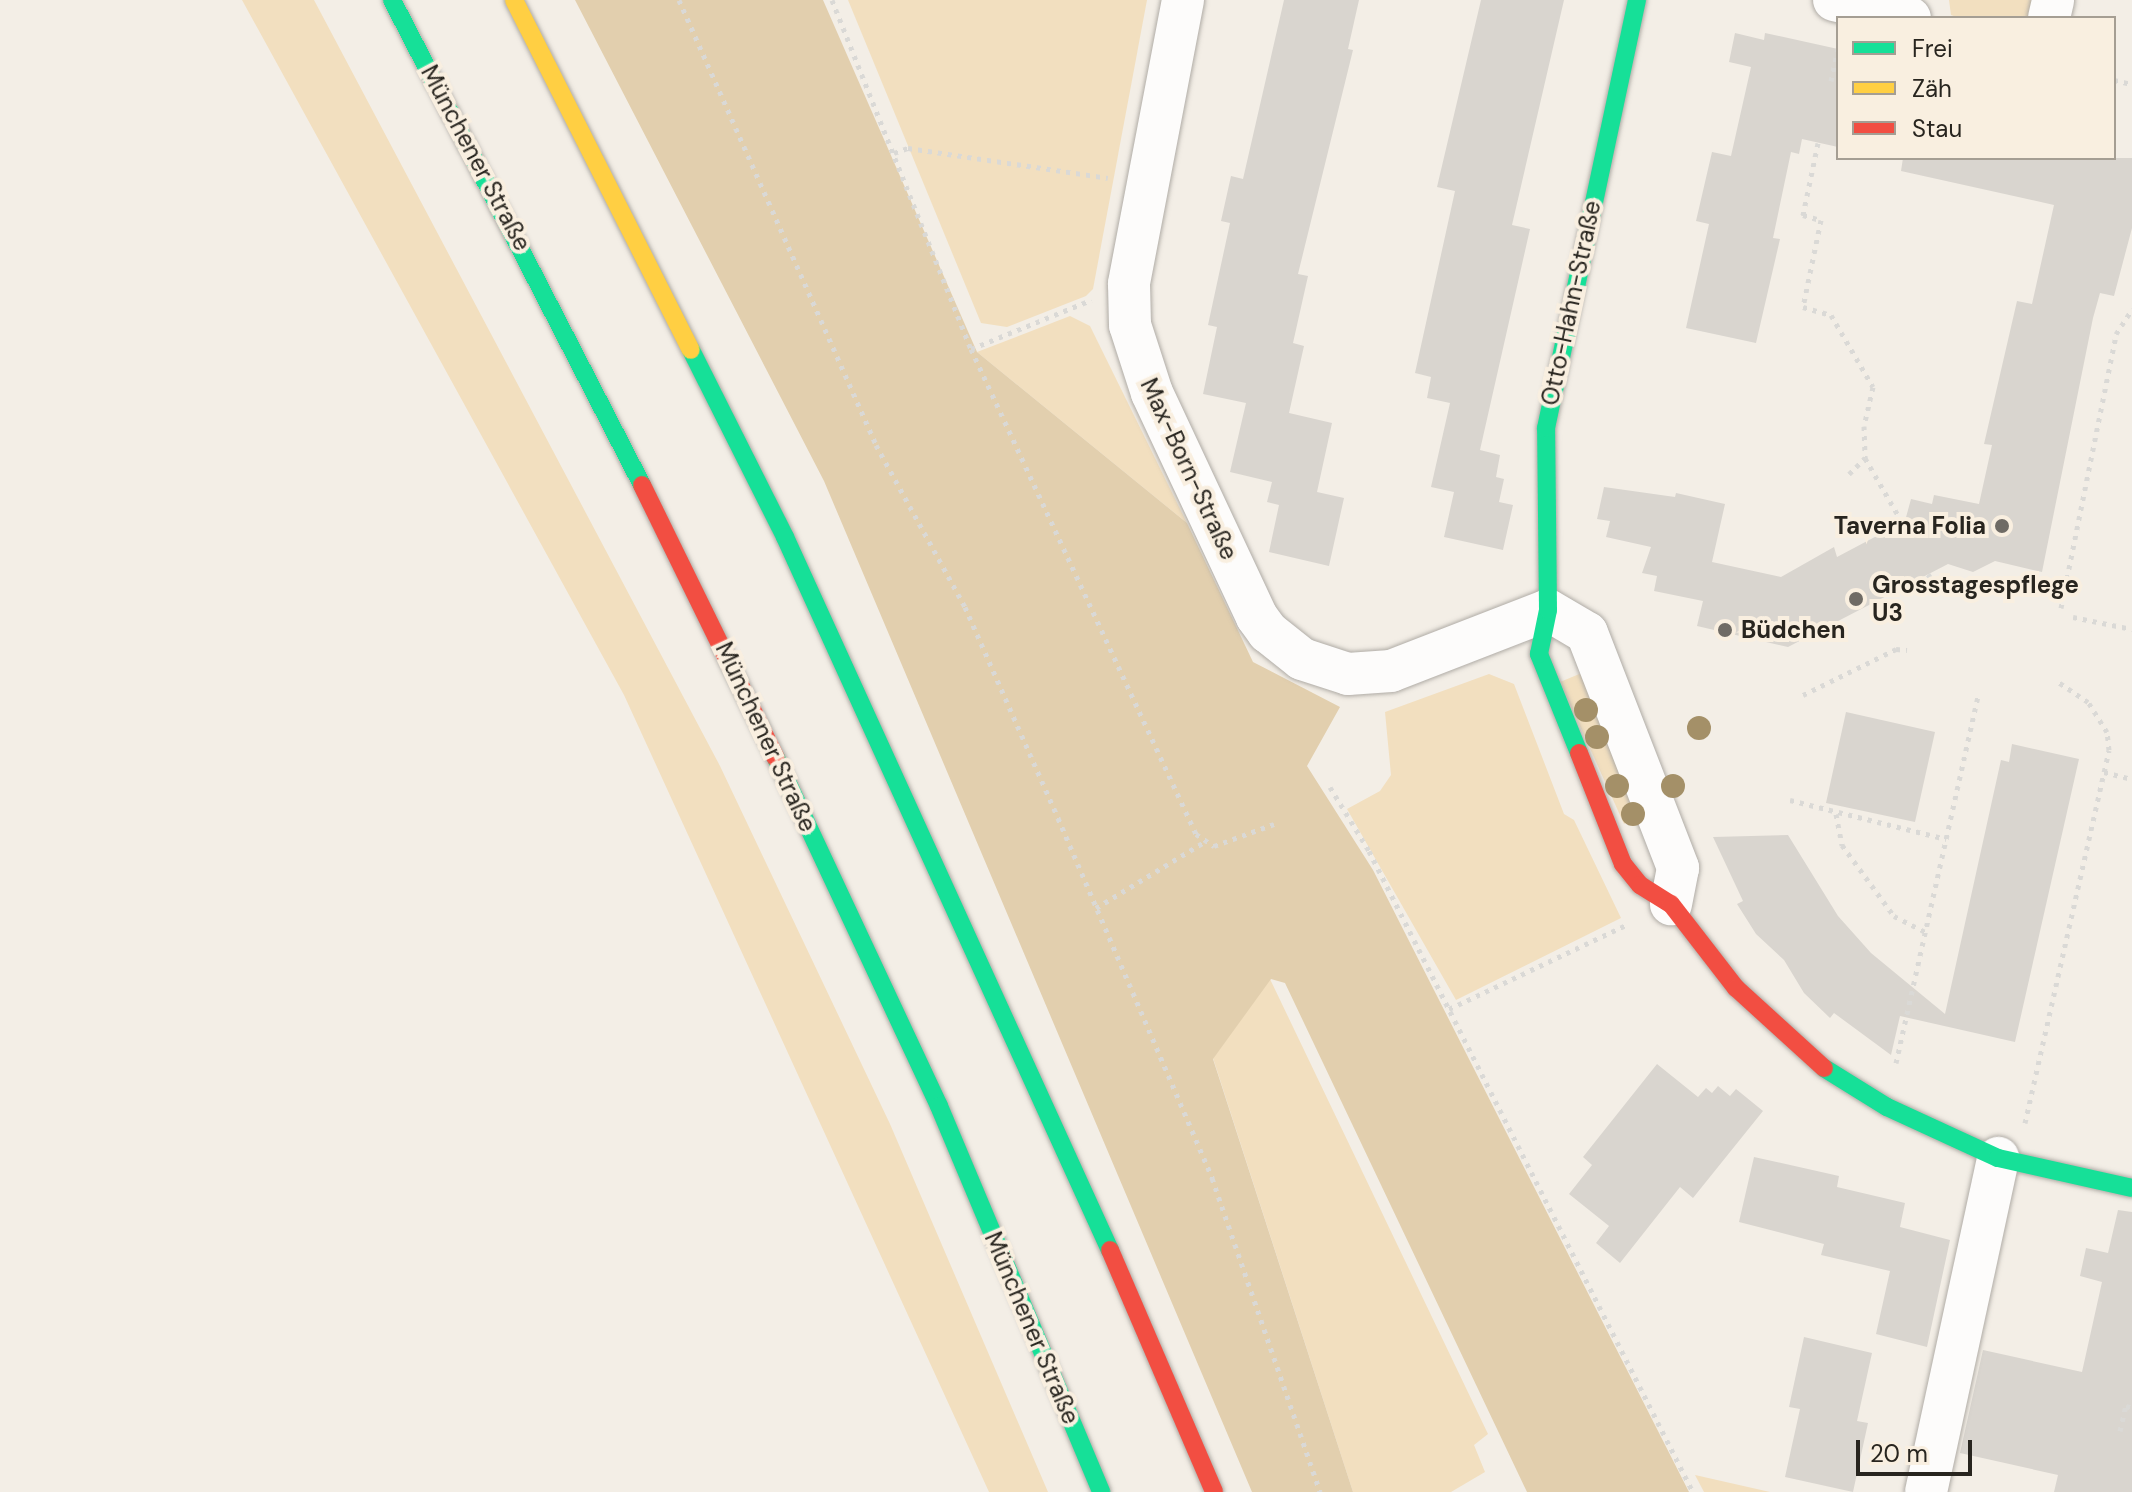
<!DOCTYPE html>
<meta charset="utf-8">
<style>
body{margin:0}
#map{position:relative;width:2132px;height:1492px;overflow:hidden;background:#f3eee6;font-family:"DM Sans",sans-serif}
div>[style]{position:absolute}
.green>*{inset:0;background:#f2dfbf}
.forest>*{inset:0;background:#e2cfae}
.building>*{inset:0;background:#d9d5cf}
.path>*{height:5px;margin-top:-2.5px;transform-origin:0;background:repeating-linear-gradient(90deg,#dad9d6 0 4px,transparent 0 10px)}
.roads{filter:drop-shadow(0 0 2px #b0aca6) drop-shadow(0 0 2px #b0aca6)}
.street>*{height:42px;margin:-21px;padding:0 21px;transform-origin:21px;border-radius:21px;background:#fdfcfb}
.fast>*{height:18px;margin:-9px;padding:0 9px;transform-origin:9px;border-radius:9px;background:#16e098}
.slow>*{height:18px;margin:-9px;padding:0 9px;transform-origin:9px;border-radius:9px;background:#ffcf43}
.jam>*{height:18px;margin:-9px;padding:0 9px;transform-origin:9px;border-radius:9px;background:#f24e42}
.trees>*{width:24px;height:24px;margin:-12px;border-radius:50%;background:#a49068}
.dots>*{width:22px;height:22px;translate:-50% -50%;box-sizing:border-box;border:4px solid #f9efe0;border-radius:50%}
span{translate:-50% -50%;white-space:nowrap;text-align:center;line-height:1.15;-webkit-text-stroke:8px #f9efe0;paint-order:stroke}
.street-label{font-size:24px;color:#28251f}
.poi-label{font-size:24px;color:#28251f;font-weight:700}
.right{translate:-100% -50%;text-align:right}
.left{translate:0 -50%;text-align:left}
.legend{position:absolute;left:1836px;top:16px;width:280px;height:144px;box-sizing:border-box;background:#f9efe0;border:2px solid #a59e93;margin:0;padding:10px 14px;list-style:none;font-size:24px;color:#28251f}
.legend li{display:flex;align-items:center;gap:16px;height:40px}
.legend b{width:40px;border:2px solid #a59e93}
.scale{position:absolute;left:1856px;top:1440px;width:116px;height:36px;box-sizing:border-box;border:4px solid #28251f;border-top:0;padding-left:10px;font-size:24px;line-height:28px;white-space:nowrap;color:#28251f;-webkit-text-stroke:6px #f9efe0;paint-order:stroke}
</style>
<div id="map">
<div class="green">
<i style="clip-path:polygon(242px 0,314px 0,720px 766px,890px 1124px,1048px 1492px,989px 1492px,624px 695px)"></i>
<i style="clip-path:polygon(848px 0,1147px 0,1093px 289px,1086px 296px,1007px 327px,981px 323px)"></i>
<i style="clip-path:polygon(1949px 0,2039px 0,2032px 18px,1959px 18px,1951px 15px)"></i>
<i style="clip-path:polygon(1070px 316px,1090px 326px,1187px 523px,977px 352px)"></i>
<i style="clip-path:polygon(1589px 670px,1638px 815px,1624px 824px,1560px 682px)"></i>
<i style="clip-path:polygon(1489px 674px,1514px 684px,1564px 814px,1574px 820px,1621px 918px,1456px 1000px,1347px 809px,1380px 791px,1391px 775px,1385px 712px)"></i>
<i style="clip-path:polygon(1270px 979px,1488px 1434px,1474px 1445px,1485px 1472px,1451px 1492px,1353px 1492px,1213px 1058px)"></i>
<i style="clip-path:polygon(1695px 1475px,1770px 1492px,1704px 1492px)"></i>
</div>
<div class="forest">
<i style="clip-path:polygon(575px 0,823px 0,977px 352px,1187px 523px,1253px 662px,1340px 707px,1307px 766px,1373px 870px,1689px 1492px,1527px 1492px,1285px 983px,1271px 979px,1213px 1059px,1353px 1492px,1252px 1492px,824px 481px)"></i>
</div>
<div class="building">
<i style="clip-path:polygon(1284px 0,1359px 0,1348px 49px,1353px 50px,1298px 274px,1308px 276px,1293px 343px,1304px 346px,1289px 413px,1332px 423px,1317px 492px,1344px 498px,1329px 566px,1269px 552px,1279px 505px,1267px 502px,1272px 482px,1230px 472px,1246px 403px,1203px 394px,1217px 327px,1208px 325px,1230px 223px,1221px 221px,1231px 176px,1243px 179px)"></i>
<i style="clip-path:polygon(1481px 0,1564px 0,1512px 225px,1530px 229px,1480px 450px,1500px 455px,1496px 477px,1504px 479px,1499px 502px,1513px 505px,1503px 550px,1444px 537px,1454px 492px,1431px 487px,1450px 403px,1427px 398px,1431px 377px,1415px 373px,1455px 191px,1437px 187px)"></i>
<i style="clip-path:polygon(1735px 33px,1764px 40px,1765px 33px,1838px 49px,1838px 147px,1802px 139px,1799px 154px,1791px 152px,1773px 238px,1780px 239px,1756px 343px,1686px 328px,1709px 224px,1696px 221px,1712px 152px,1731px 156px,1751px 67px,1729px 62px)"></i>
<i style="clip-path:polygon(1903px 158px,2132px 158px,2132px 228px,2114px 296px,2100px 293px,2093px 318px,2042px 572px,1995px 561px,1973px 572px,1948px 564px,1788px 647px,1697px 626px,1703px 601px,1654px 591px,1657px 576px,1642px 573px,1651px 547px,1606px 537px,1610px 521px,1597px 519px,1604px 487px,1675px 497px,1676px 493px,1725px 504px,1712px 562px,1781px 577px,1834px 547px,1837px 557px,1905px 521px,1911px 499px,1932px 504px,1934px 495px,1979px 504px,1992px 445px,1984px 444px,2017px 301px,2032px 304px,2054px 205px,1901px 171px)"></i>
<i style="clip-path:polygon(1846px 712px,1935px 732px,1915px 822px,1826px 803px)"></i>
<i style="clip-path:polygon(2012px 744px,2079px 759px,2015px 1042px,1900px 1016px,1891px 1055px,1834px 1013px,1830px 1018px,1804px 993px,1784px 960px,1756px 934px,1737px 904px,1743px 901px,1713px 837px,1788px 835px,1838px 916px,1871px 953px,1945px 1014px,2001px 760px,2009px 762px)"></i>
<i style="clip-path:polygon(1657px 1064px,1698px 1097px,1706px 1088px,1712px 1093px,1718px 1086px,1730px 1096px,1736px 1089px,1763px 1111px,1693px 1198px,1680px 1187px,1620px 1263px,1596px 1243px,1609px 1226px,1569px 1194px,1592px 1165px,1583px 1157px)"></i>
<i style="clip-path:polygon(1754px 1157px,1839px 1176px,1837px 1187px,1905px 1203px,1900px 1227px,1950px 1240px,1927px 1347px,1876px 1334px,1890px 1271px,1821px 1255px,1824px 1244px,1739px 1222px)"></i>
<i style="clip-path:polygon(2118px 1210px,2132px 1212px,2132px 1492px,2054px 1492px,2058px 1475px,1960px 1453px,1983px 1350px,2082px 1372px,2102px 1282px,2080px 1276px,2086px 1248px,2108px 1253px)"></i>
<i style="clip-path:polygon(1804px 1337px,1872px 1353px,1857px 1421px,1868px 1423px,1853px 1492px,1785px 1477px,1800px 1409px,1789px 1407px)"></i>
</div>
<div class="path">
<i style="left:679px;top:0;width:487px;rotate:66.1deg"></i>
<i style="left:876px;top:445px;width:185px;rotate:61.2deg"></i>
<i style="left:965px;top:607px;width:231px;rotate:66.2deg"></i>
<i style="left:1058px;top:818px;width:392px;rotate:66.8deg"></i>
<i style="left:1212px;top:1178px;width:332px;rotate:71deg"></i>
<i style="left:832px;top:0;width:376px;rotate:68.3deg"></i>
<i style="left:971px;top:349px;width:535px;rotate:65.11deg"></i>
<i style="left:1196px;top:834px;width:22px;rotate:34deg"></i>
<i style="left:1214px;top:846px;width:64px;rotate:-20.1deg"></i>
<i style="left:2114px;top:80px;width:18px;rotate:13deg"></i>
<i style="left:1831px;top:81px;width:33px;rotate:-78deg"></i>
<i style="left:1818px;top:143px;width:74px;rotate:101.8deg"></i>
<i style="left:1803px;top:215px;width:19px;rotate:16deg"></i>
<i style="left:1821px;top:220px;width:89px;rotate:101.7deg"></i>
<i style="left:1803px;top:307px;width:29px;rotate:16deg"></i>
<i style="left:1831px;top:315px;width:83px;rotate:59.7deg"></i>
<i style="left:1873px;top:387px;width:40px;rotate:103deg"></i>
<i style="left:1864px;top:426px;width:32px;rotate:88deg"></i>
<i style="left:1865px;top:458px;width:74px;rotate:60deg"></i>
<i style="left:894px;top:153px;width:15px;rotate:-20deg"></i>
<i style="left:908px;top:148px;width:202px;rotate:8.5deg"></i>
<i style="left:971px;top:349px;width:130px;rotate:-22.2deg"></i>
<i style="left:1849px;top:474px;width:23px;rotate:-45deg"></i>
<i style="left:1928px;top:574px;width:14px;rotate:56deg"></i>
<i style="left:2061px;top:608px;width:279px;rotate:-78.6deg"></i>
<i style="left:2116px;top:334px;width:30px;rotate:-57deg"></i>
<i style="left:2073px;top:617px;width:60px;rotate:11.5deg"></i>
<i style="left:1803px;top:695px;width:104px;rotate:-26.3deg"></i>
<i style="left:1896px;top:649px;width:11px;rotate:5deg"></i>
<i style="left:2104px;top:772px;width:29px;rotate:14deg"></i>
<i style="left:1330px;top:787px;width:75px;rotate:58.6deg"></i>
<i style="left:1369px;top:851px;width:718px;rotate:63.19deg"></i>
<i style="left:1790px;top:800px;width:161px;rotate:14deg"></i>
<i style="left:1836px;top:814px;width:32px;rotate:79deg"></i>
<i style="left:1842px;top:845px;width:88px;rotate:53.8deg"></i>
<i style="left:1894px;top:916px;width:35px;rotate:27deg"></i>
<i style="left:1096px;top:908px;width:127px;rotate:-31.4deg"></i>
<i style="left:1449px;top:1009px;width:196px;rotate:-25.4deg"></i>
<i style="left:1896px;top:1063px;width:375px;rotate:-77.4deg"></i>
<i style="left:2025px;top:1123px;width:382px;rotate:-77.3deg"></i>
<i style="left:2109px;top:750px;width:18px;rotate:-96deg"></i>
<i style="left:2107px;top:732px;width:36px;rotate:-122deg"></i>
<i style="left:2088px;top:702px;width:36px;rotate:-146deg"></i>
<i style="left:2120px;top:1431px;width:26px;rotate:-77deg"></i>
<i style="left:2126px;top:1406px;width:6px;rotate:18deg"></i>
</div>
<div class="roads">
<div class="street">
<i style="left:1183px;top:0;width:289px;rotate:100.8deg"></i>
<i style="left:1129px;top:284px;width:41px;rotate:88.6deg"></i>
<i style="left:1130px;top:325px;width:71px;rotate:72.1deg"></i>
<i style="left:1152px;top:393px;width:247px;rotate:64.9deg"></i>
<i style="left:1257px;top:617px;width:19px;rotate:54deg"></i>
<i style="left:1268px;top:632px;width:43px;rotate:38.5deg"></i>
<i style="left:1302px;top:659px;width:48px;rotate:18.1deg"></i>
<i style="left:1348px;top:674px;width:43px;rotate:-4deg"></i>
<i style="left:1391px;top:671px;width:168px;rotate:-21.2deg"></i>
<i style="left:1548px;top:610px;width:45px;rotate:30.5deg"></i>
<i style="left:1587px;top:633px;width:252px;rotate:68.8deg"></i>
<i style="left:1678px;top:868px;width:37px;rotate:101deg"></i>
<i style="left:1834px;top:0;width:78px;rotate:13.3deg"></i>
<i style="left:2049px;top:18px;width:18px;rotate:-77deg"></i>
<i style="left:1926px;top:1492px;width:342px;rotate:-77.8deg"></i>
</div>
<div class="fast">
<i style="left:392px;top:0;width:546px;rotate:62.73deg"></i>
<i style="left:691px;top:350px;width:209px;rotate:63.3deg"></i>
<i style="left:785px;top:537px;width:784px;rotate:65.5deg"></i>
<i style="left:1579px;top:753px;width:107px;rotate:-112deg"></i>
<i style="left:1539px;top:654px;width:45px;rotate:-78.4deg"></i>
<i style="left:1548px;top:610px;width:182px;rotate:-90.6deg"></i>
<i style="left:1546px;top:428px;width:438px;rotate:-78deg"></i>
<i style="left:776px;top:758px;width:384px;rotate:64.9deg"></i>
<i style="left:939px;top:1106px;width:419px;rotate:67.2deg"></i>
<i style="left:1824px;top:1068px;width:74px;rotate:31.8deg"></i>
<i style="left:1887px;top:1107px;width:122px;rotate:24.7deg"></i>
<i style="left:1998px;top:1158px;width:137px;rotate:12.6deg"></i>
</div>
<div class="slow">
<i style="left:514px;top:0;width:392px;rotate:63.2deg"></i>
</div>
<div class="jam">
<i style="left:642px;top:485px;width:304px;rotate:63.9deg"></i>
<i style="left:1579px;top:753px;width:119px;rotate:68.4deg"></i>
<i style="left:1623px;top:864px;width:27px;rotate:51deg"></i>
<i style="left:1640px;top:885px;width:36px;rotate:32deg"></i>
<i style="left:1671px;top:904px;width:106px;rotate:52.3deg"></i>
<i style="left:1736px;top:988px;width:119px;rotate:42.3deg"></i>
<i style="left:1110px;top:1250px;width:263px;rotate:66.7deg"></i>
</div>
</div>
<div class="trees">
<i style="left:1586px;top:710px"></i>
<i style="left:1699px;top:728px"></i>
<i style="left:1597px;top:737px"></i>
<i style="left:1617px;top:786px"></i>
<i style="left:1673px;top:786px"></i>
<i style="left:1633px;top:814px"></i>
</div>
<div class="dots">
<i style="left:2002px;top:526px;background:#6f6b65"></i>
<i style="left:1856px;top:599px;background:#6f6b65"></i>
<i style="left:1725px;top:630px;background:#6f6b65"></i>
</div>
<div class="street-label">
<span style="left:476px;top:158px;rotate:62deg">Münchener Straße</span>
<span style="left:1571px;top:303px;rotate:-78deg">Otto-Hahn-Straße</span>
<span style="left:1189px;top:469px;rotate:65deg">Max-Born-Straße</span>
<span style="left:766px;top:737px;rotate:65deg">Münchener Straße</span>
<span style="left:1032px;top:1328px;rotate:67deg">Münchener Straße</span>
</div>
<div class="poi-label">
<span class="right" style="left:1986px;top:526px">Taverna Folia</span>
<span class="left" style="left:1872px;top:599px">Grosstagespflege<br>U3</span>
<span class="left" style="left:1741px;top:630px">Büdchen</span>
</div>
<ul class="legend">
<li><b style="height:10px;background:#16e098"></b>Frei</li>
<li><b style="height:10px;background:#ffcf43"></b>Zäh</li>
<li><b style="height:10px;background:#f24e42"></b>Stau</li>
</ul>
<div class="scale">20 m</div>
</div>
